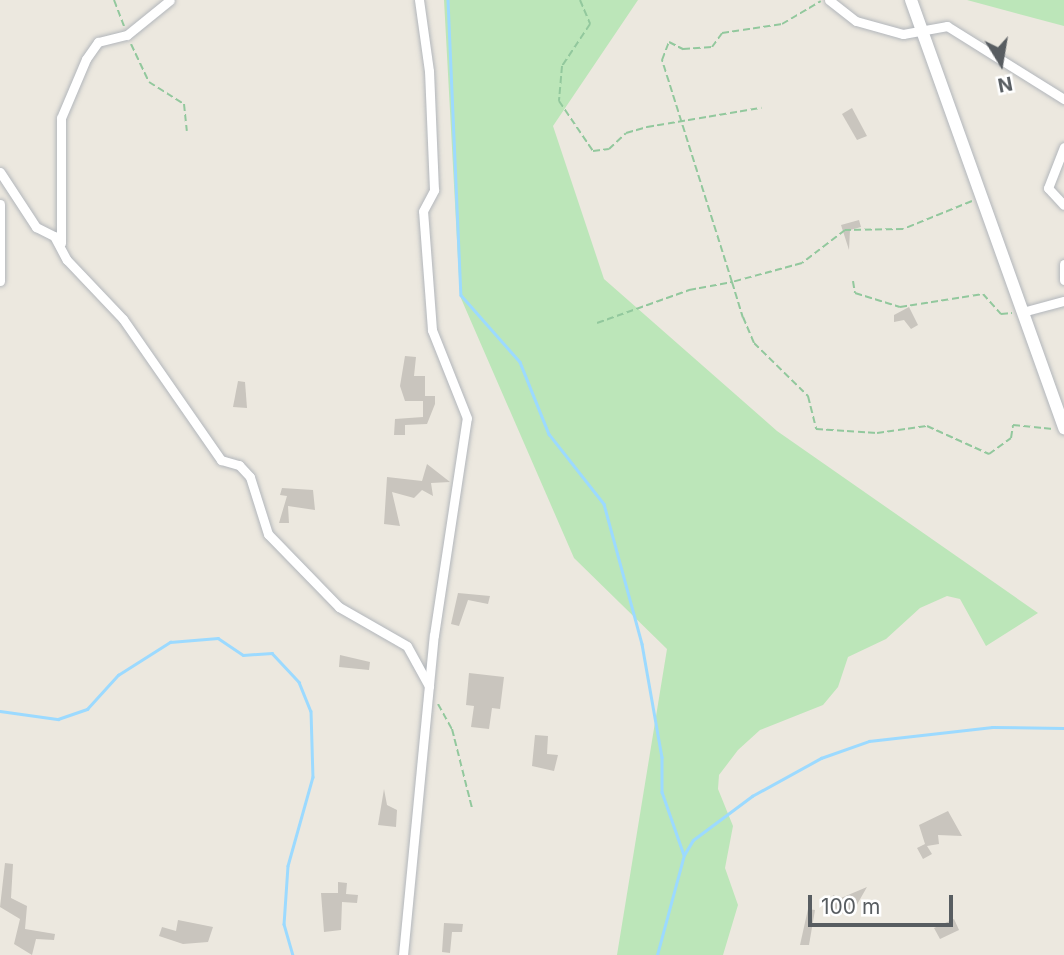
<!DOCTYPE html>
<style>
body{margin:0}
#map{position:relative;width:1064px;height:955px;overflow:hidden;background:#ece8df;font-family:Inter,sans-serif}
div>[style]{position:absolute}
.green>*{inset:0;background:#bce6b9}
.stream>*{height:2.5px;margin:-1.25px;padding:0 1.25px;transform-origin:1.25px;border-radius:1.25px;background:#9cdaff}
.building>*{inset:0;background:#c9c5be}
.path>*{height:2px;margin-top:-1px;transform-origin:0;background:repeating-linear-gradient(90deg,#92c89d 0 7px,transparent 0 10.5px)}
.roads{filter:drop-shadow(0 0 2px #b2b6bb) drop-shadow(0 0 2px #b2b6bb)}
.street>*{height:9px;margin:-4.5px;padding:0 4.5px;transform-origin:4.5px;border-radius:4.5px;background:#fff}
.secondary>*{height:12px;margin:-6px;padding:0 6px;transform-origin:6px;border-radius:6px;background:#fff}
span{translate:-50% -50%;white-space:nowrap;text-align:center;line-height:1.15;-webkit-text-stroke:7px #fff;paint-order:stroke}
.north{position:absolute;left:966px;top:28px;width:70px;height:70px;-webkit-text-stroke:5px #fff;paint-order:stroke;rotate:169deg;font-size:19px;font-weight:700;line-height:28px;text-align:center;color:#585d61}
.north::after{content:'';display:block;margin:auto;width:24px;height:32px;background:#585d61;clip-path:polygon(50% 0,100% 100%,50% 72%,0 100%)}
.scale{position:absolute;left:808px;top:895px;width:145px;height:32px;box-sizing:border-box;border:4px solid #585d61;border-top:0;padding-left:9px;font-size:21px;line-height:24px;white-space:nowrap;color:#585d61;-webkit-text-stroke:5px #fff;paint-order:stroke}
</style>
<div id="map">
<div class="green">
<i style="clip-path:polygon(444px 0,638px 0,553px 126px,604px 279px,777px 431px,1038px 613px,986px 646px,960px 599px,947px 596px,920px 608px,886px 639px,848px 657px,838px 687px,823px 705px,760px 730px,738px 750px,719px 775px,718px 789px,733px 826px,725px 868px,738px 905px,723px 955px,617px 955px,667px 649px,574px 558px,460px 296px)"></i>
<i style="clip-path:polygon(967px 0,1064px 0,1064px 26px)"></i>
</div>
<div class="stream">
<i style="left:448px;top:0;width:295px;rotate:87.5deg"></i>
<i style="left:461px;top:295px;width:89px;rotate:48.6deg"></i>
<i style="left:520px;top:362px;width:78px;rotate:68.1deg"></i>
<i style="left:549px;top:434px;width:89px;rotate:51.8deg"></i>
<i style="left:604px;top:504px;width:145px;rotate:74.8deg"></i>
<i style="left:642px;top:644px;width:115px;rotate:80deg"></i>
<i style="left:662px;top:757px;width:35px;rotate:90deg"></i>
<i style="left:662px;top:792px;width:67px;rotate:70.8deg"></i>
<i style="left:0;top:711px;width:59px;rotate:7.9deg"></i>
<i style="left:58px;top:719px;width:31px;rotate:-19deg"></i>
<i style="left:87px;top:709px;width:46px;rotate:-47.6deg"></i>
<i style="left:118px;top:675px;width:62px;rotate:-32.4deg"></i>
<i style="left:170px;top:642px;width:48px;rotate:-4.8deg"></i>
<i style="left:218px;top:638px;width:30px;rotate:34deg"></i>
<i style="left:243px;top:655px;width:29px;rotate:-4deg"></i>
<i style="left:272px;top:653px;width:40px;rotate:47deg"></i>
<i style="left:299px;top:682px;width:31px;rotate:68deg"></i>
<i style="left:311px;top:711px;width:66px;rotate:88.3deg"></i>
<i style="left:313px;top:777px;width:92px;rotate:105.7deg"></i>
<i style="left:288px;top:866px;width:58px;rotate:93.9deg"></i>
<i style="left:284px;top:924px;width:32px;rotate:74deg"></i>
<i style="left:657px;top:955px;width:104px;rotate:-74.9deg"></i>
<i style="left:684px;top:855px;width:17px;rotate:-59deg"></i>
<i style="left:693px;top:840px;width:74px;rotate:-36.7deg"></i>
<i style="left:752px;top:796px;width:79px;rotate:-28.8deg"></i>
<i style="left:821px;top:758px;width:51px;rotate:-19.5deg"></i>
<i style="left:869px;top:741px;width:124px;rotate:-6.5deg"></i>
<i style="left:992px;top:727px;width:72px;rotate:0.8deg"></i>
</div>
<div class="building">
<i style="clip-path:polygon(852px 108px,867px 136px,857px 140px,842px 114px)"></i>
<i style="clip-path:polygon(859px 220px,861px 227px,850px 230px,849px 250px,841px 225px)"></i>
<i style="clip-path:polygon(909px 307px,918px 325px,911px 329px,904px 320px,894px 322px,894px 315px)"></i>
<i style="clip-path:polygon(405px 356px,416px 357px,414px 376px,425px 376px,425px 396px,435px 396px,435px 404px,427px 424px,405px 425px,405px 435px,394px 435px,395px 419px,423px 417px,423px 401px,405px 401px,400px 386px)"></i>
<i style="clip-path:polygon(238px 381px,245px 382px,247px 408px,233px 407px)"></i>
<i style="clip-path:polygon(427px 464px,450px 482px,431px 483px,433px 496px,422px 490px,414px 498px,392px 492px,400px 526px,384px 524px,387px 477px,422px 481px)"></i>
<i style="clip-path:polygon(282px 488px,313px 490px,315px 510px,288px 506px,289px 523px,279px 523px,287px 496px,280px 495px)"></i>
<i style="clip-path:polygon(458px 593px,490px 596px,488px 604px,468px 600px,459px 626px,451px 624px)"></i>
<i style="clip-path:polygon(340px 655px,370px 662px,369px 670px,339px 667px)"></i>
<i style="clip-path:polygon(469px 673px,504px 677px,500px 709px,492px 708px,489px 729px,471px 727px,474px 706px,466px 705px)"></i>
<i style="clip-path:polygon(535px 735px,548px 736px,547px 754px,558px 755px,554px 771px,532px 766px)"></i>
<i style="clip-path:polygon(384px 789px,387px 805px,397px 810px,396px 827px,378px 825px)"></i>
<i style="clip-path:polygon(948px 811px,962px 836px,938px 835px,939px 844px,927px 846px,932px 854px,923px 859px,917px 848px,925px 844px,919px 825px)"></i>
<i style="clip-path:polygon(5px 863px,13px 864px,11px 898px,27px 906px,25px 929px,55px 934px,54px 940px,36px 939px,32px 955px,14px 944px,20px 919px,0 907px)"></i>
<i style="clip-path:polygon(338px 882px,347px 883px,346px 894px,358px 895px,357px 903px,342px 902px,341px 930px,324px 932px,321px 893px,338px 893px)"></i>
<i style="clip-path:polygon(867px 887px,851px 915px,828px 911px,833px 895px,841px 898px)"></i>
<i style="clip-path:polygon(808px 909px,815px 910px,809px 945px,800px 945px)"></i>
<i style="clip-path:polygon(954px 919px,959px 930px,940px 939px,934px 928px)"></i>
<i style="clip-path:polygon(178px 920px,213px 927px,208px 942px,183px 944px,159px 936px,162px 927px,176px 931px)"></i>
<i style="clip-path:polygon(444px 923px,463px 924px,462px 932px,452px 932px,450px 953px,442px 952px)"></i>
</div>
<div class="path">
<i style="left:114px;top:0;width:28px;rotate:69deg"></i>
<i style="left:580px;top:0;width:26px;rotate:67deg"></i>
<i style="left:590px;top:24px;width:50px;rotate:123.7deg"></i>
<i style="left:562px;top:66px;width:35px;rotate:95deg"></i>
<i style="left:559px;top:101px;width:60px;rotate:55.8deg"></i>
<i style="left:593px;top:151px;width:16px;rotate:-7deg"></i>
<i style="left:609px;top:149px;width:23px;rotate:-43deg"></i>
<i style="left:626px;top:133px;width:22px;rotate:-16deg"></i>
<i style="left:647px;top:127px;width:116px;rotate:-9.5deg"></i>
<i style="left:131px;top:44px;width:42px;rotate:64.7deg"></i>
<i style="left:149px;top:82px;width:41px;rotate:32.2deg"></i>
<i style="left:184px;top:104px;width:27px;rotate:84deg"></i>
<i style="left:972px;top:201px;width:74px;rotate:157.9deg"></i>
<i style="left:903px;top:229px;width:58px;rotate:179deg"></i>
<i style="left:845px;top:230px;width:54px;rotate:142.5deg"></i>
<i style="left:802px;top:263px;width:73px;rotate:164.8deg"></i>
<i style="left:732px;top:282px;width:37px;rotate:73deg"></i>
<i style="left:743px;top:317px;width:28px;rotate:67deg"></i>
<i style="left:754px;top:343px;width:76px;rotate:44.5deg"></i>
<i style="left:808px;top:396px;width:34px;rotate:76deg"></i>
<i style="left:816px;top:429px;width:61px;rotate:3.8deg"></i>
<i style="left:877px;top:433px;width:50px;rotate:-8deg"></i>
<i style="left:927px;top:426px;width:68px;rotate:24.3deg"></i>
<i style="left:989px;top:454px;width:27px;rotate:-36deg"></i>
<i style="left:1011px;top:438px;width:13px;rotate:-81deg"></i>
<i style="left:1013px;top:425px;width:40px;rotate:5.7deg"></i>
<i style="left:853px;top:281px;width:12px;rotate:81deg"></i>
<i style="left:855px;top:293px;width:47px;rotate:17.3deg"></i>
<i style="left:900px;top:307px;width:84px;rotate:-8.9deg"></i>
<i style="left:983px;top:294px;width:27px;rotate:48deg"></i>
<i style="left:1001px;top:314px;width:11px;rotate:-5deg"></i>
<i style="left:597px;top:323px;width:98px;rotate:-19.7deg"></i>
<i style="left:689px;top:290px;width:44px;rotate:-10.5deg"></i>
<i style="left:732px;top:282px;width:233px;rotate:-107.5deg"></i>
<i style="left:662px;top:60px;width:19px;rotate:-69deg"></i>
<i style="left:669px;top:42px;width:16px;rotate:27deg"></i>
<i style="left:683px;top:49px;width:29px;rotate:-4deg"></i>
<i style="left:712px;top:47px;width:17px;rotate:-54deg"></i>
<i style="left:722px;top:33px;width:61px;rotate:-8.5deg"></i>
<i style="left:782px;top:24px;width:45px;rotate:-30.5deg"></i>
<i style="left:438px;top:704px;width:29px;rotate:61deg"></i>
<i style="left:452px;top:729px;width:81px;rotate:75.8deg"></i>
</div>
<div class="roads">
<div class="street">
<i style="left:829px;top:0;width:34px;rotate:38deg"></i>
<i style="left:856px;top:21px;width:49px;rotate:15.5deg"></i>
<i style="left:903px;top:34px;width:45px;rotate:-10.3deg"></i>
<i style="left:947px;top:26px;width:138px;rotate:32deg"></i>
<i style="left:1064px;top:147px;width:44px;rotate:111.3deg"></i>
<i style="left:1048px;top:188px;width:23px;rotate:47deg"></i>
<i style="left:0;top:172px;width:66px;rotate:56.8deg"></i>
<i style="left:36px;top:227px;width:20px;rotate:27deg"></i>
<i style="left:54px;top:236px;width:27px;rotate:62deg"></i>
<i style="left:67px;top:260px;width:81px;rotate:46.5deg"></i>
<i style="left:123px;top:319px;width:172px;rotate:55.2deg"></i>
<i style="left:221px;top:460px;width:19px;rotate:16deg"></i>
<i style="left:239px;top:465px;width:16px;rotate:47deg"></i>
<i style="left:250px;top:477px;width:60px;rotate:72.5deg"></i>
<i style="left:268px;top:534px;width:102px;rotate:45.8deg"></i>
<i style="left:339px;top:607px;width:78px;rotate:29.8deg"></i>
<i style="left:407px;top:646px;width:46px;rotate:61.2deg"></i>
<i style="left:0;top:204px;width:77px;rotate:90deg"></i>
<i style="left:61px;top:243px;width:125px;rotate:-90deg"></i>
<i style="left:61px;top:118px;width:64px;rotate:-67deg"></i>
<i style="left:86px;top:59px;width:21px;rotate:-55deg"></i>
<i style="left:98px;top:42px;width:30px;rotate:-14deg"></i>
<i style="left:127px;top:35px;width:55px;rotate:-39.1deg"></i>
<i style="left:1064px;top:264px;width:16px;rotate:90deg"></i>
<i style="left:1026px;top:311px;width:39px;rotate:-15deg"></i>
<i style="left:403px;top:955px;width:321px;rotate:-84.5deg"></i>
<i style="left:434px;top:635px;width:219px;rotate:-81.4deg"></i>
<i style="left:467px;top:418px;width:95px;rotate:-111.7deg"></i>
<i style="left:432px;top:330px;width:119px;rotate:-94.3deg"></i>
<i style="left:423px;top:211px;width:24px;rotate:-62deg"></i>
<i style="left:434px;top:190px;width:119px;rotate:-92.4deg"></i>
<i style="left:429px;top:71px;width:72px;rotate:-98deg"></i>
</div>
<div class="secondary">
<i style="left:911px;top:0;width:455px;rotate:70.3deg"></i>
</div>
</div>
<div class="north">N</div>
<div class="scale">100 m</div>
</div>
